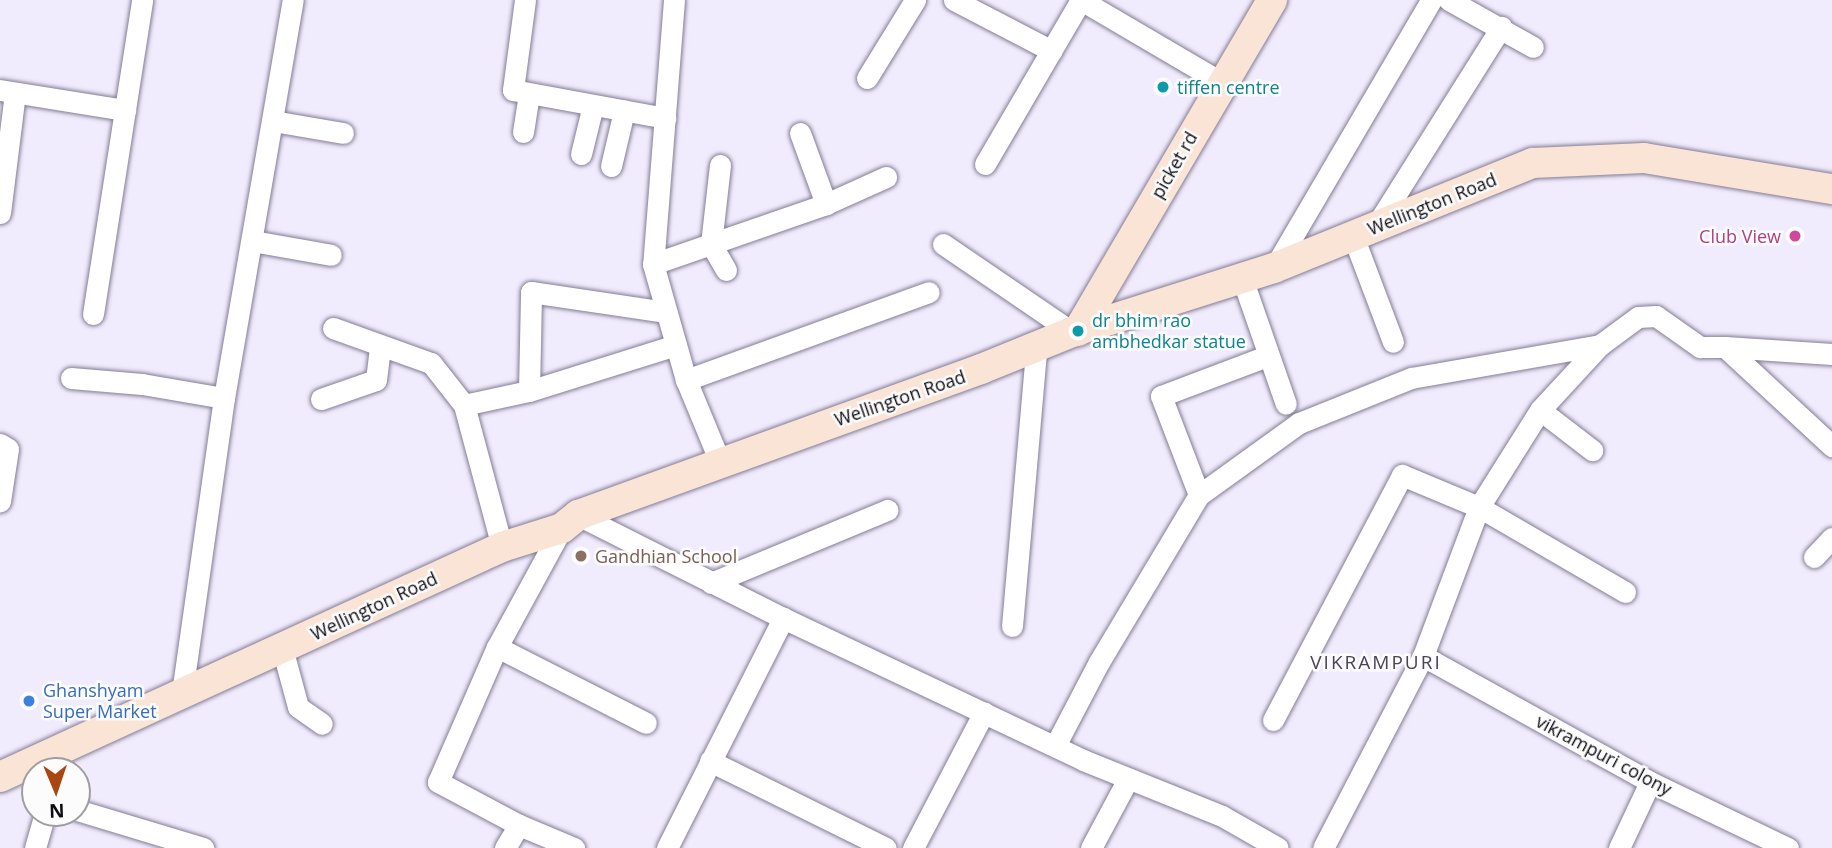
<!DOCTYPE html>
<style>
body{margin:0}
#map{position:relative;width:1832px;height:848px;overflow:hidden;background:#f1ecfd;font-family:"Open Sans",sans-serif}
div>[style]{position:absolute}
.roads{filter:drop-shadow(0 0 2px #837c95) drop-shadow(0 0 2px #837c95)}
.street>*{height:21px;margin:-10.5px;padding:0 10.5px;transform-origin:10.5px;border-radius:10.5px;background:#fff}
.secondary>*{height:30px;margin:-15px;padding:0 15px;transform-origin:15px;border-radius:15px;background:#f9e4d6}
.dots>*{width:19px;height:19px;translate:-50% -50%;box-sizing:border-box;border:4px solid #fcfcfc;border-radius:50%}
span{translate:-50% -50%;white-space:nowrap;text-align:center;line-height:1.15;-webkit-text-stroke:5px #fcfcfc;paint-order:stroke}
.culture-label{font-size:18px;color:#0d838f}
.left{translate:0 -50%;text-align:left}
.street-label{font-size:18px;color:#0e0c14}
.hotel-label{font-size:18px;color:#b23c85}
.right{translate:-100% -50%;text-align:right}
.education-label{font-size:18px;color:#785e54}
.shop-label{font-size:18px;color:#366cbe}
.neighbourhood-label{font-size:19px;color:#4a4359;letter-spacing:2px}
.north{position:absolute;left:21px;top:757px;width:70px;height:70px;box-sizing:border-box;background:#fcfcfc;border:2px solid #9d9c9f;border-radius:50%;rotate:178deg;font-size:19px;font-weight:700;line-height:28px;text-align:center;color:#0e0c14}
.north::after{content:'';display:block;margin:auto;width:24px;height:32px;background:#aa4614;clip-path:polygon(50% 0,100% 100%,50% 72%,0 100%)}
</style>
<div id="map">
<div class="roads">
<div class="street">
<i style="left:525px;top:0;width:91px;rotate:97.6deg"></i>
<i style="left:513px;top:90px;width:155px;rotate:10.4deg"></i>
<i style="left:674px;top:0;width:265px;rotate:94.5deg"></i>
<i style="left:653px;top:264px;width:121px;rotate:74.1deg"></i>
<i style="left:954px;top:0;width:110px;rotate:27.5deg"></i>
<i style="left:1081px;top:0;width:162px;rotate:30.4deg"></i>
<i style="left:1449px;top:0;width:96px;rotate:29.2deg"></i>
<i style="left:867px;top:78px;width:92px;rotate:-58.4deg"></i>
<i style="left:0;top:90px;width:127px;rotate:9.1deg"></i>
<i style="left:273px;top:121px;width:71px;rotate:9.7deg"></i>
<i style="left:523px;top:132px;width:36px;rotate:-81deg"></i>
<i style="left:800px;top:133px;width:76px;rotate:69.9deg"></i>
<i style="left:581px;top:154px;width:50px;rotate:-76.2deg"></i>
<i style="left:985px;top:164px;width:190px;rotate:-59.7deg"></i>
<i style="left:720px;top:165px;width:80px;rotate:96.5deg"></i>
<i style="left:711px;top:244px;width:30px;rotate:60deg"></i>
<i style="left:611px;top:166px;width:57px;rotate:-76.7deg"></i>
<i style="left:0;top:213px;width:121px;rotate:-82.9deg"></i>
<i style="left:1374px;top:229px;width:239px;rotate:-57.8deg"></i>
<i style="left:1353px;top:236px;width:113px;rotate:69.3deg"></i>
<i style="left:252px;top:241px;width:80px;rotate:10deg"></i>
<i style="left:943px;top:244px;width:156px;rotate:34.3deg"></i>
<i style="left:653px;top:264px;width:183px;rotate:-19.1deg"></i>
<i style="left:826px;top:204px;width:66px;rotate:-24.2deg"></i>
<i style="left:1274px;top:268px;width:311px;rotate:-59.6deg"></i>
<i style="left:1242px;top:278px;width:133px;rotate:70.8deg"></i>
<i style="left:93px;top:314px;width:318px;rotate:-81.1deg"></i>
<i style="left:333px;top:328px;width:104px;rotate:19.7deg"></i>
<i style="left:431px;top:363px;width:53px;rotate:51.8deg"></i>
<i style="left:464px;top:405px;width:147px;rotate:75deg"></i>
<i style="left:1600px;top:345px;width:47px;rotate:-36.4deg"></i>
<i style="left:1638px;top:317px;width:18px;rotate:-3deg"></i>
<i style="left:1656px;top:316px;width:54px;rotate:35.2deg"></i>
<i style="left:1700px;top:347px;width:25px"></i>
<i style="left:1832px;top:354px;width:107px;rotate:-176.3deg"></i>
<i style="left:1725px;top:347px;width:146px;rotate:42.8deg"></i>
<i style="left:71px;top:378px;width:71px;rotate:4.8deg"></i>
<i style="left:142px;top:384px;width:83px;rotate:9.7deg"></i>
<i style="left:529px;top:391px;width:99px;rotate:-88.8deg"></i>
<i style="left:531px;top:292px;width:137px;rotate:8.4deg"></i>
<i style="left:321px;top:399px;width:58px;rotate:-19.1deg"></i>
<i style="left:376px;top:380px;width:34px;rotate:-83deg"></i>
<i style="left:464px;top:405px;width:66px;rotate:-12.2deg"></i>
<i style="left:529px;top:391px;width:154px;rotate:-17.4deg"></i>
<i style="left:1540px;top:410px;width:66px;rotate:37.6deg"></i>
<i style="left:0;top:444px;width:9px;rotate:32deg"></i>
<i style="left:8px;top:449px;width:53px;rotate:98.7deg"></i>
<i style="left:720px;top:462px;width:89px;rotate:-112.5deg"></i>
<i style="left:686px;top:380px;width:258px;rotate:-19.9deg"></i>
<i style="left:1199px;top:495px;width:106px;rotate:-111deg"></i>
<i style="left:1161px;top:396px;width:113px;rotate:-20.7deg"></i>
<i style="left:578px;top:515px;width:229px;rotate:26.7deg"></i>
<i style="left:783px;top:618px;width:332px;rotate:25.3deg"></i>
<i style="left:1083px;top:760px;width:150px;rotate:21.9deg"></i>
<i style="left:1222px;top:816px;width:64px;rotate:29.7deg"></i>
<i style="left:1814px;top:557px;width:26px;rotate:-47deg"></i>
<i style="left:711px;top:583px;width:191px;rotate:-22.5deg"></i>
<i style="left:1012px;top:626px;width:278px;rotate:-85deg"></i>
<i style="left:497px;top:647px;width:167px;rotate:27deg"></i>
<i style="left:282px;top:648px;width:61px;rotate:74.8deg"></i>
<i style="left:298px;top:707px;width:29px;rotate:35deg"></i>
<i style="left:1423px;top:656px;width:260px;rotate:29deg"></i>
<i style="left:1650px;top:782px;width:153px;rotate:25.6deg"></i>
<i style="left:182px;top:693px;width:298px;rotate:-81.9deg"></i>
<i style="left:224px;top:398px;width:404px;rotate:-80.2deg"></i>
<i style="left:1273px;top:720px;width:277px;rotate:-62.2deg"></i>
<i style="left:1402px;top:475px;width:83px;rotate:22.6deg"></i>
<i style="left:1479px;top:507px;width:169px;rotate:30.2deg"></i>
<i style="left:1055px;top:746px;width:95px;rotate:-62.4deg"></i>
<i style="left:1099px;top:662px;width:195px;rotate:-59.1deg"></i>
<i style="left:1199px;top:495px;width:123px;rotate:-35.8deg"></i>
<i style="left:1299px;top:423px;width:121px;rotate:-21.9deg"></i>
<i style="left:1411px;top:378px;width:192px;rotate:-9.9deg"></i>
<i style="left:1600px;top:345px;width:88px;rotate:132.7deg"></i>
<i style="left:1540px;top:410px;width:115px;rotate:122.2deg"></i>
<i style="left:1479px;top:507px;width:159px;rotate:110.6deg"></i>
<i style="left:1423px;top:656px;width:216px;rotate:117.5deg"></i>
<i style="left:710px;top:761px;width:196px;rotate:26.3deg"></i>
<i style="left:77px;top:810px;width:132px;rotate:16.8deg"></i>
<i style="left:519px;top:825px;width:92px;rotate:-152deg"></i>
<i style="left:438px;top:782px;width:147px;rotate:-66.4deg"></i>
<i style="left:497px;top:647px;width:136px;rotate:-61.4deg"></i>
<i style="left:35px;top:848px;width:36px;rotate:-74deg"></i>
<i style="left:505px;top:848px;width:27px;rotate:-59deg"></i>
<i style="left:519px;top:825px;width:60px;rotate:22.7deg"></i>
<i style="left:667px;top:848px;width:258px;rotate:-63.2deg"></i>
<i style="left:913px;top:848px;width:153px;rotate:-62.4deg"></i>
<i style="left:1091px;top:848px;width:78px;rotate:-61.8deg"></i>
<i style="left:1619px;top:848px;width:73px;rotate:-64.8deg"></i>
</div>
<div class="secondary">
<i style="left:1078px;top:331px;width:384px;rotate:-59.6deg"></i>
<i style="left:0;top:777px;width:552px;rotate:-24.62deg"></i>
<i style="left:502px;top:547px;width:63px;rotate:-17.6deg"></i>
<i style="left:562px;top:528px;width:21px;rotate:-39deg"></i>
<i style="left:578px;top:515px;width:429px;rotate:-19.9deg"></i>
<i style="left:981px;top:369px;width:98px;rotate:-22.1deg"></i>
<i style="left:1072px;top:332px;width:212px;rotate:-17.6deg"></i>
<i style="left:1274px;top:268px;width:279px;rotate:-22.1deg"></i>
<i style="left:1533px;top:163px;width:111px;rotate:-2.6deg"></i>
<i style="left:1644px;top:158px;width:191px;rotate:9.4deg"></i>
</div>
</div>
<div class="dots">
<i style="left:1163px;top:87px;background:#0f9aa8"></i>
<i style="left:1795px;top:236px;background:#d1479c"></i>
<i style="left:1078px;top:331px;background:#0f9aa8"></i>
<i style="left:581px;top:556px;background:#8d6e63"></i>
<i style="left:29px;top:701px;background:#3f7fe0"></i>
</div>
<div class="culture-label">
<span class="left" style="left:1177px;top:87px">tiffen centre</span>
<span class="left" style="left:1092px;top:331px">dr bhim rao<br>ambhedkar statue</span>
</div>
<div class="street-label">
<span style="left:1174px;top:165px;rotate:-60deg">picket rd</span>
<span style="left:1432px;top:204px;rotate:-22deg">Wellington Road</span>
<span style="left:900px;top:398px;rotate:-19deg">Wellington Road</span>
<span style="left:374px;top:606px;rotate:-25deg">Wellington Road</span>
<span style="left:1604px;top:755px;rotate:28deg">vikrampuri colony</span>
</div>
<div class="hotel-label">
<span class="right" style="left:1781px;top:236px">Club View</span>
</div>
<div class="education-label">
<span class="left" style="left:595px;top:556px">Gandhian School</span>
</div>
<div class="shop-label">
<span class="left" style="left:43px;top:701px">Ghanshyam<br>Super Market</span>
</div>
<div class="neighbourhood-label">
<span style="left:1376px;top:663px">VIKRAMPURI</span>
</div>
<div class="north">N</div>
</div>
